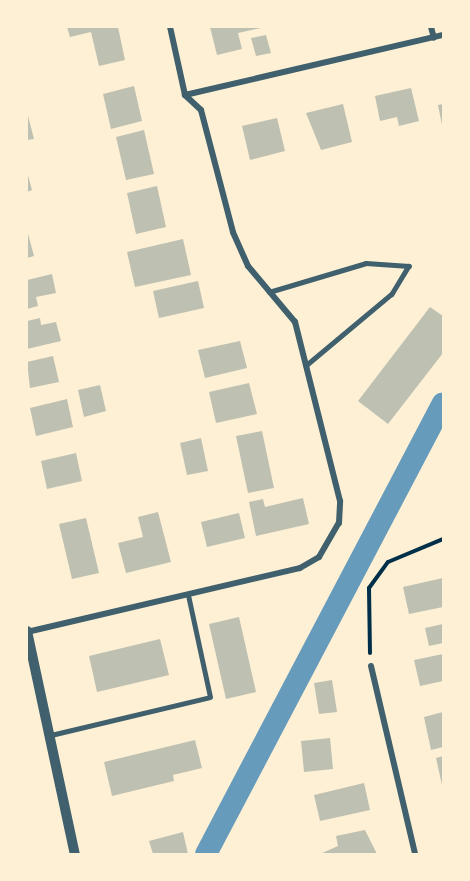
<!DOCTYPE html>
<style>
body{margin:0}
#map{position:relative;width:470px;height:881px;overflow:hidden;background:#fdf0d5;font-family:Inter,sans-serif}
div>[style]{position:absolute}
.canal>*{height:22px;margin:-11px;padding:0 11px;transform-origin:11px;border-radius:11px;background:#669bbc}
.building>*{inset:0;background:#bec0b2}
.path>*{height:4px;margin:-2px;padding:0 2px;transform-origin:2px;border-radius:2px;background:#003049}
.service>*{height:4.5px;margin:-2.25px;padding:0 2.25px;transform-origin:2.25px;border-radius:2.25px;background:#3f606c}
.minor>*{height:6px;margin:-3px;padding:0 3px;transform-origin:3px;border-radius:3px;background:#3f606c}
.tertiary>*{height:10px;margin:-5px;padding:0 5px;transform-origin:5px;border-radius:5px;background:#3f606c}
span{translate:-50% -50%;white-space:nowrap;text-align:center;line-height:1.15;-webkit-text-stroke:4.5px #fdf0d5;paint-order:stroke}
.frame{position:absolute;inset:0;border:28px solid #fdf0d5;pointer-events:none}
</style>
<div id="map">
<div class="canal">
<i style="left:206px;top:854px;width:509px;rotate:-62.28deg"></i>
</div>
<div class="building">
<i style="clip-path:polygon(67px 27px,118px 27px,125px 60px,99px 66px,91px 32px,70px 37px)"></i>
<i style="clip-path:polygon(210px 27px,261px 27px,261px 28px,238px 33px,242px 49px,217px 55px)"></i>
<i style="clip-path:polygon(266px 35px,271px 53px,256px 56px,251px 38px)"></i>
<i style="clip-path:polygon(134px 86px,142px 121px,111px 129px,103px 94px)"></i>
<i style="clip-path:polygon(411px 88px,419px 121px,399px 126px,397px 117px,380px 121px,375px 96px)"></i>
<i style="clip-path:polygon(343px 104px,352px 142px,321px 150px,306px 113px)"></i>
<i style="clip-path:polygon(443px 104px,443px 125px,442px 125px,438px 105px)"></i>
<i style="clip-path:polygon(27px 112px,34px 139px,27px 140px)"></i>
<i style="clip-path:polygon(277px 118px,285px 151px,250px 160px,242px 126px)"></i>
<i style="clip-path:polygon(144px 130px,154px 174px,126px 180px,116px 137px)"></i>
<i style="clip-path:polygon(27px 172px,32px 190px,27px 192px)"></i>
<i style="clip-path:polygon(157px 186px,166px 227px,136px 234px,127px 193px)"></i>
<i style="clip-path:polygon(27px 230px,34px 256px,27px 258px)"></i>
<i style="clip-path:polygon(183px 239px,191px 275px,135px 287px,127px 252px)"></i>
<i style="clip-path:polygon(52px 274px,56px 293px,36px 297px,38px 306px,27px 309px,27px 280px)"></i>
<i style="clip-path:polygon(198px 281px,204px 308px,159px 318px,153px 291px)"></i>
<i style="clip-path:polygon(430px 307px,443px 316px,443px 353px,388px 424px,358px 401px)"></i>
<i style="clip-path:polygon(40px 318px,41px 325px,56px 322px,61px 341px,27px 349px,27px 321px)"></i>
<i style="clip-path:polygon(240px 341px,247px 368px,205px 378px,198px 350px)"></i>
<i style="clip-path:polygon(53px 356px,59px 382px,30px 388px,27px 362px)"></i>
<i style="clip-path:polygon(249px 383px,257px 414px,216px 423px,209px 392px)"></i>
<i style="clip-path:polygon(100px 385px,106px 411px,84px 417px,78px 390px)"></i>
<i style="clip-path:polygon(67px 399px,73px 427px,36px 436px,30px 408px)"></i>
<i style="clip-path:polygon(262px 431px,274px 488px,248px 493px,236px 436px)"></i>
<i style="clip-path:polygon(201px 438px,208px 471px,187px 475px,180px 443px)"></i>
<i style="clip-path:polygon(76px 453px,82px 481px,47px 489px,41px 461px)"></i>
<i style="clip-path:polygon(303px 498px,309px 524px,256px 536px,249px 502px,263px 499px,265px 507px)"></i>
<i style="clip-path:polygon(158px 512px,171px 562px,126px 573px,118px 543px,143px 537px,138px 517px)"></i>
<i style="clip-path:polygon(239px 513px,245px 538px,207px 547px,201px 522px)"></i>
<i style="clip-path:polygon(86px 518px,99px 573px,72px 579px,59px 524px)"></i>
<i style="clip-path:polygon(443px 578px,443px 607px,409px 614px,403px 587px)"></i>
<i style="clip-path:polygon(239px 617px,256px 692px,226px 699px,209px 624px)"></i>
<i style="clip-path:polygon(443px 624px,443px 643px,429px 646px,425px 628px)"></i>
<i style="clip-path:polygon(160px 639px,169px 675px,97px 692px,89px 656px)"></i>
<i style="clip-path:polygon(443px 654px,443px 681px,420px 686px,414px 660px)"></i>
<i style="clip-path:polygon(332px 680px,337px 712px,319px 714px,314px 683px)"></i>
<i style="clip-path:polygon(443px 712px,443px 747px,431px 750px,424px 717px)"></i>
<i style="clip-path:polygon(330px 738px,333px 769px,304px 772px,301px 741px)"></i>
<i style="clip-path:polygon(195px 740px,202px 768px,173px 775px,174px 781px,112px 796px,104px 762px)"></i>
<i style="clip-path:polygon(443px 756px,443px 785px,442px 785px,436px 758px)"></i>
<i style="clip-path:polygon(364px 783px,370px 810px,320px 821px,314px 795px)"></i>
<i style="clip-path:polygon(365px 830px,377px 854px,320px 854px,338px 846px,336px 836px)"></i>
<i style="clip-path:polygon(183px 832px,188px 854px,153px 854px,149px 841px)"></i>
</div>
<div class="path">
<i style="left:370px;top:653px;width:65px;rotate:-90.9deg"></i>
<i style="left:369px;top:588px;width:32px;rotate:-54deg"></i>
<i style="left:388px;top:562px;width:60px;rotate:-22.7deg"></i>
</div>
<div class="service">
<i style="left:269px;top:292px;width:101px;rotate:-16.6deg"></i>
<i style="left:366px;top:263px;width:43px;rotate:4deg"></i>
<i style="left:409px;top:266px;width:33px;rotate:121deg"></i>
<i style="left:392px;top:294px;width:112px;rotate:140.1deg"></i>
<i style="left:51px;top:735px;width:163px;rotate:-13.4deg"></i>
<i style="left:210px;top:697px;width:104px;rotate:-102.2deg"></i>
</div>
<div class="minor">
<i style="left:431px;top:27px;width:11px;rotate:75deg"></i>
<i style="left:185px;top:95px;width:265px;rotate:-13.1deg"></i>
<i style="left:27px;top:632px;width:280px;rotate:-13.2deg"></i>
<i style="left:300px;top:568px;width:22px;rotate:-30deg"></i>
<i style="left:319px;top:557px;width:39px;rotate:-60deg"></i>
<i style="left:339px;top:523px;width:22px;rotate:-87deg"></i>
<i style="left:340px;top:501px;width:185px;rotate:-104.1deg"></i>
<i style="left:295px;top:322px;width:73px;rotate:-130deg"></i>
<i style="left:248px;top:266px;width:37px;rotate:-114deg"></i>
<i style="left:233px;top:232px;width:126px;rotate:-104.7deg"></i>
<i style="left:201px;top:110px;width:22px;rotate:-137deg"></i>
<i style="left:185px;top:95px;width:70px;rotate:-102.4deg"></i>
<i style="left:371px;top:666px;width:193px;rotate:76.8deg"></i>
</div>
<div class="tertiary">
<i style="left:27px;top:631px;width:228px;rotate:77.9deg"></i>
</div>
<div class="frame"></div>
</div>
